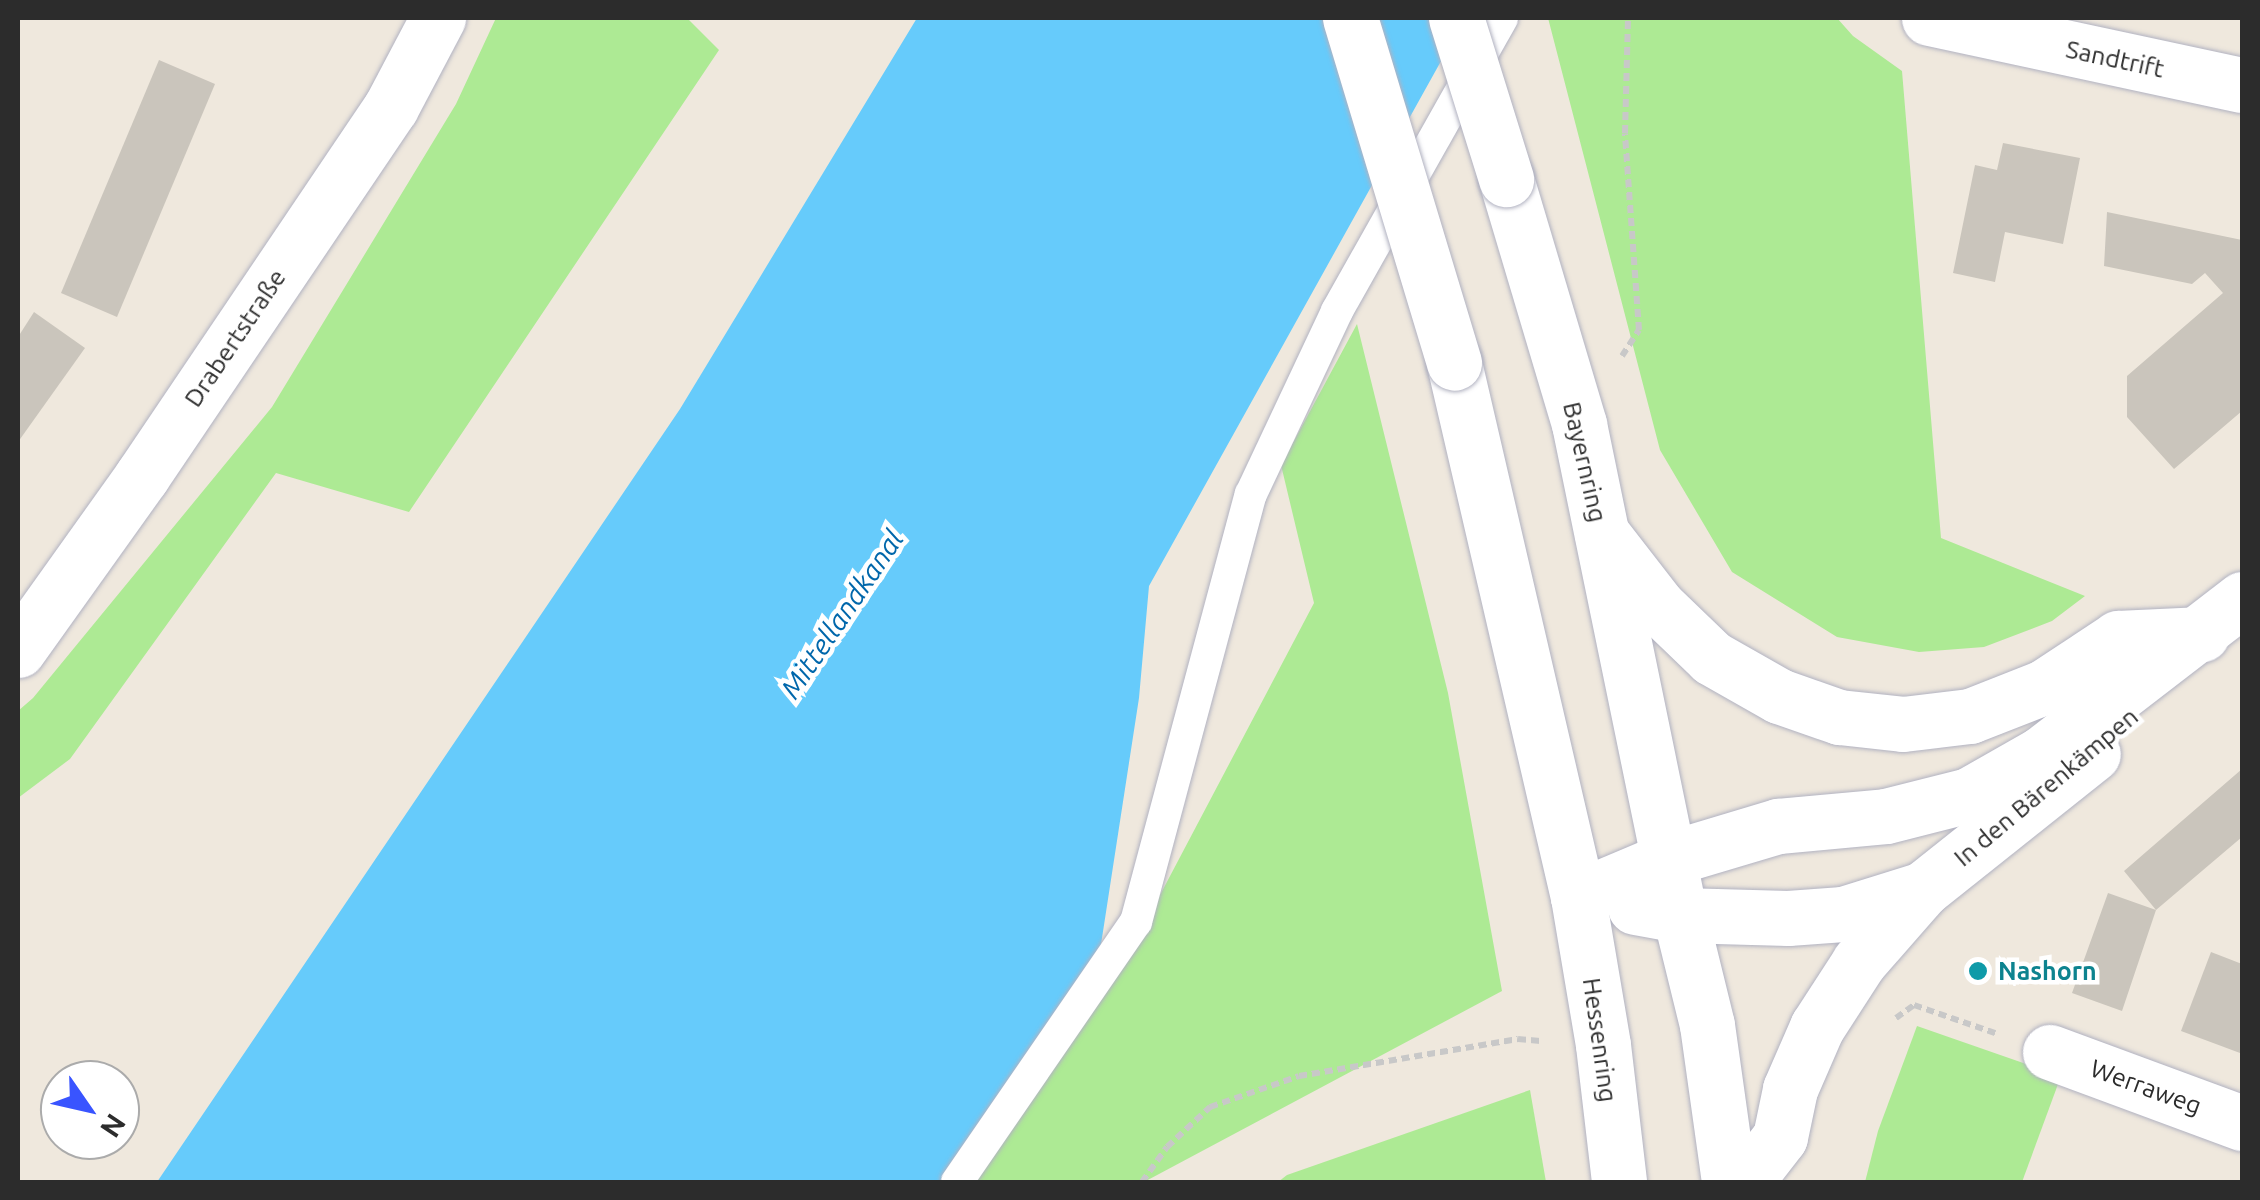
<!DOCTYPE html>
<meta charset="utf-8">
<style>
body{margin:0}
#map{position:relative;width:2260px;height:1200px;overflow:hidden;background:#efe8dd;font-family:Ubuntu,sans-serif}
div>[style]{position:absolute}
.green>*{inset:0;background:#adea94}
.water>*{inset:0;background:#66cbfb}
.building>*{inset:0;background:#cac5bc}
.path>*{height:6px;margin-top:-3px;transform-origin:0;background:repeating-linear-gradient(90deg,#c8c8c8 0 8px,transparent 0 13px)}
.roads{filter:drop-shadow(0 0 2px #b1b2c1) drop-shadow(0 0 2px #b1b2c1)}
.lane>*{height:32px;margin:-16px;padding:0 16px;transform-origin:16px;border-radius:16px;background:#fff}
.street>*{height:55px;margin:-27.5px;padding:0 27.5px;transform-origin:27.5px;border-radius:27.5px;background:#fff}
.secondary>*{height:55px;margin:-27.5px;padding:0 27.5px;transform-origin:27.5px;border-radius:27.5px;background:#fff}
.bridges{filter:drop-shadow(0 0 2px #b1b2c1) drop-shadow(0 0 2px #b1b2c1)}
.secondary-bridge>*{height:55px;margin:-27.5px;padding:0 27.5px;transform-origin:27.5px;border-radius:27.5px;background:#fff}
.dots>*{width:28px;height:28px;translate:-50% -50%;box-sizing:border-box;border:5px solid #fff;border-radius:50%}
span{translate:-50% -50%;white-space:nowrap;text-align:center;line-height:1.15;-webkit-text-stroke:9px #fff;paint-order:stroke}
.street-label{font-size:25px;color:#2c2c2c}
.culture-label{font-size:25px;color:#0d838f;font-weight:700}
.left{translate:0 -50%;text-align:left}
.water-label{font-size:28px;color:#0067ab;font-style:italic}
.frame{position:absolute;inset:0;border:20px solid #2c2c2c;pointer-events:none}
.north{position:absolute;left:40px;top:1060px;width:100px;height:100px;box-sizing:border-box;background:#fff;border:2px solid #ababab;border-radius:50%;rotate:124deg;font-size:28px;font-weight:700;line-height:40px;text-align:center;color:#2c2c2c}
.north::after{content:'';display:block;margin:auto;width:35px;height:45px;background:#3954ff;clip-path:polygon(50% 0,100% 100%,50% 72%,0 100%)}
</style>
<div id="map">
<div class="green">
<i style="clip-path:polygon(496px 18px,687px 18px,719px 50px,409px 512px,276px 473px,70px 759px,18px 798px,18px 711px,33px 698px,272px 407px,456px 104px)"></i>
<i style="clip-path:polygon(1548px 18px,1837px 18px,1853px 36px,1902px 71px,1941px 538px,2085px 596px,2052px 621px,1984px 647px,1919px 652px,1837px 637px,1732px 572px,1660px 450px)"></i>
<i style="clip-path:polygon(1357px 324px,1448px 693px,1502px 991px,1144px 1182px,967px 1182px,1150px 914px,1314px 603px,1281px 465px)"></i>
<i style="clip-path:polygon(1917px 1026px,2061px 1076px,2022px 1182px,1865px 1182px,1878px 1131px)"></i>
<i style="clip-path:polygon(1530px 1090px,1546px 1182px,1278px 1182px,1287px 1175px)"></i>
</div>
<div class="water">
<i style="clip-path:polygon(917px 18px,1465px 18px,1149px 586px,1139px 698px,1100px 951px,940px 1182px,157px 1182px,680px 409px)"></i>
</div>
<div class="building">
<i style="clip-path:polygon(159px 60px,215px 84px,117px 317px,61px 293px)"></i>
<i style="clip-path:polygon(2003px 143px,2080px 158px,2063px 244px,2005px 232px,1995px 282px,1953px 273px,1975px 165px,1997px 170px)"></i>
<i style="clip-path:polygon(2107px 212px,2242px 240px,2242px 411px,2174px 469px,2127px 417px,2127px 376px,2223px 293px,2205px 273px,2192px 284px,2104px 266px)"></i>
<i style="clip-path:polygon(34px 312px,85px 348px,18px 442px,18px 337px)"></i>
<i style="clip-path:polygon(2242px 769px,2242px 837px,2156px 910px,2122px 1011px,2072px 993px,2108px 893px,2156px 910px,2124px 871px)"></i>
<i style="clip-path:polygon(2211px 952px,2242px 964px,2240px 1053px,2181px 1031px)"></i>
</div>
<div class="path">
<i style="left:1622px;top:356px;width:31px;rotate:-57deg"></i>
<i style="left:1639px;top:330px;width:197px;rotate:-94.1deg"></i>
<i style="left:1625px;top:133px;width:115px;rotate:-88.5deg"></i>
<i style="left:1896px;top:1018px;width:22px;rotate:-36deg"></i>
<i style="left:1914px;top:1005px;width:86px;rotate:19.1deg"></i>
<i style="left:1142px;top:1182px;width:43px;rotate:-54.5deg"></i>
<i style="left:1167px;top:1147px;width:59px;rotate:-42.9deg"></i>
<i style="left:1210px;top:1107px;width:94px;rotate:-19.2deg"></i>
<i style="left:1299px;top:1076px;width:222px;rotate:-9.6deg"></i>
<i style="left:1518px;top:1039px;width:25px;rotate:5deg"></i>
</div>
<div class="roads">
<div class="lane">
<i style="left:957px;top:1182px;width:316px;rotate:-55.5deg"></i>
<i style="left:1136px;top:922px;width:443px;rotate:-75deg"></i>
<i style="left:1251px;top:494px;width:202px;rotate:-64.8deg"></i>
<i style="left:1337px;top:311px;width:336px;rotate:-60.6deg"></i>
</div>
<div class="street">
<i style="left:1929px;top:18px;width:320px;rotate:12.1deg"></i>
<i style="left:1602px;top:534px;width:91px;rotate:52.1deg"></i>
<i style="left:1658px;top:606px;width:75px;rotate:43.9deg"></i>
<i style="left:1712px;top:658px;width:77px;rotate:29.6deg"></i>
<i style="left:1779px;top:696px;width:64px;rotate:19.3deg"></i>
<i style="left:1839px;top:717px;width:64px;rotate:6.2deg"></i>
<i style="left:1903px;top:724px;width:67px;rotate:-6.8deg"></i>
<i style="left:1970px;top:716px;width:79px;rotate:-21.4deg"></i>
<i style="left:2044px;top:687px;width:89px;rotate:-33.5deg"></i>
<i style="left:2118px;top:638px;width:84px;rotate:-2.7deg"></i>
<i style="left:18px;top:650px;width:214px;rotate:-54.5deg"></i>
<i style="left:142px;top:476px;width:445px;rotate:-56deg"></i>
<i style="left:391px;top:107px;width:101px;rotate:-62.2deg"></i>
<i style="left:1578px;top:897px;width:101px;rotate:-22.8deg"></i>
<i style="left:1671px;top:858px;width:112px;rotate:-16.7deg"></i>
<i style="left:1778px;top:826px;width:108px;rotate:-5.3deg"></i>
<i style="left:1886px;top:816px;width:86px;rotate:-14.2deg"></i>
<i style="left:1969px;top:795px;width:83px;rotate:-29.7deg"></i>
<i style="left:2041px;top:754px;width:254px;rotate:-37.6deg"></i>
<i style="left:1635px;top:907px;width:46px;rotate:10.1deg"></i>
<i style="left:1680px;top:915px;width:108px;rotate:1.6deg"></i>
<i style="left:1788px;top:918px;width:55px;rotate:-4.2deg"></i>
<i style="left:1843px;top:914px;width:84px;rotate:-17.4deg"></i>
<i style="left:2050px;top:1052px;width:205px;rotate:20.3deg"></i>
<i style="left:1745px;top:1182px;width:57px;rotate:-52.1deg"></i>
<i style="left:1780px;top:1137px;width:49px;rotate:-78.2deg"></i>
<i style="left:1790px;top:1089px;width:68px;rotate:-66.5deg"></i>
<i style="left:1817px;top:1027px;width:77px;rotate:-57.1deg"></i>
<i style="left:1859px;top:962px;width:97px;rotate:-48.8deg"></i>
<i style="left:1923px;top:889px;width:217px;rotate:-38.5deg"></i>
</div>
<div class="secondary">
<i style="left:1506px;top:179px;width:256px;rotate:73.4deg"></i>
<i style="left:1579px;top:424px;width:501px;rotate:78.38deg"></i>
<i style="left:1680px;top:915px;width:113px;rotate:76.2deg"></i>
<i style="left:1707px;top:1025px;width:159px;rotate:82deg"></i>
<i style="left:1454px;top:363px;width:548px;rotate:76.93deg"></i>
<i style="left:1578px;top:897px;width:150px;rotate:80.4deg"></i>
<i style="left:1603px;top:1045px;width:138px;rotate:83.3deg"></i>
</div>
</div>
<div class="bridges">
<div class="secondary-bridge">
<i style="left:1350px;top:18px;width:360px;rotate:73.2deg"></i>
<i style="left:1456px;top:18px;width:169px;rotate:72.7deg"></i>
</div>
</div>
<div class="dots">
<i style="left:1978px;top:971px;background:#0f9aa8"></i>
</div>
<div class="street-label">
<span style="left:2115px;top:59px;rotate:12deg">Sandtrift</span>
<span style="left:235px;top:338px;rotate:-56deg">Drabertstraße</span>
<span style="left:1585px;top:462px;rotate:77deg">Bayernring</span>
<span style="left:2046px;top:787px;rotate:-40deg">In den Bärenkämpen</span>
<span style="left:1600px;top:1040px;rotate:82deg">Hessenring</span>
<span style="left:2146px;top:1087px;rotate:20deg">Werraweg</span>
</div>
<div class="culture-label">
<span class="left" style="left:1998px;top:971px">Nashorn</span>
</div>
<div class="water-label">
<span style="left:842px;top:614px;rotate:-56deg">Mittellandkanal</span>
</div>
<div class="frame"></div>
<div class="north">N</div>
</div>
